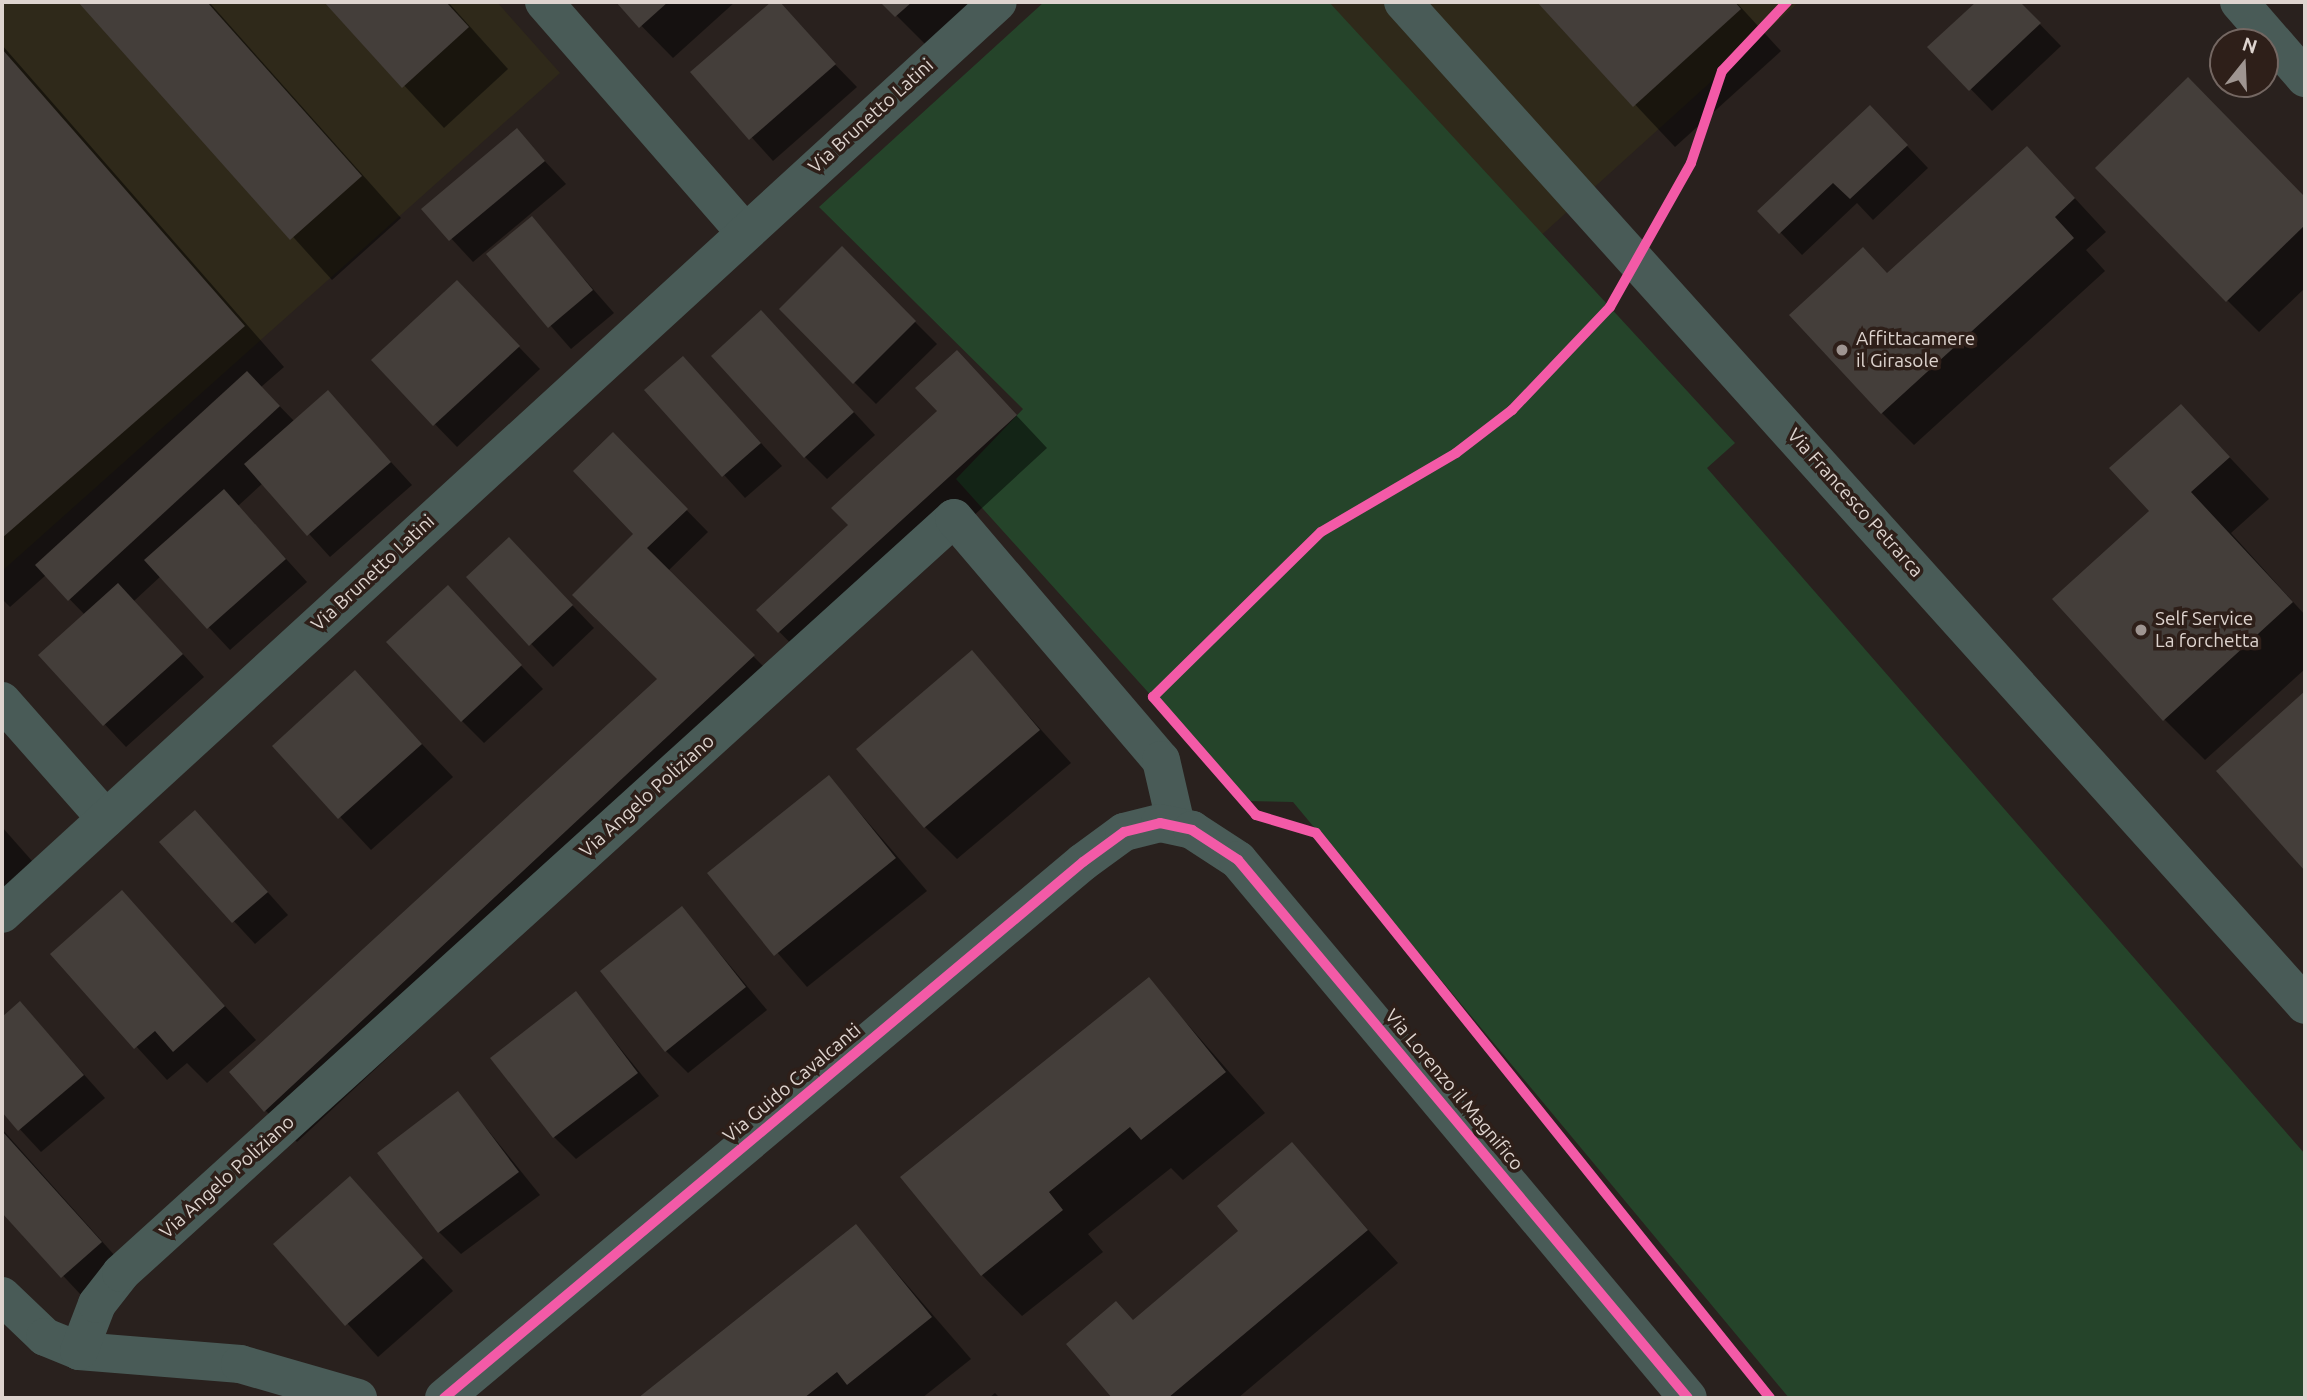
<!DOCTYPE html>
<style>
body{margin:0}
#map{position:relative;width:2307px;height:1400px;overflow:hidden;background:#29211e;font-family:Ubuntu,sans-serif}
div>[style]{position:absolute}
.industrial>*{inset:0;background:#2f291a}
.green>*{inset:0;background:#25442a}
.shadow>*{inset:0;background:#0007}
.building>*{inset:0;background:#443e3a}
.street>*{height:38px;margin:-19px;padding:0 19px;transform-origin:19px;border-radius:19px;background:#495b57}
.cycleway>*{height:10px;margin:-5px;padding:0 5px;transform-origin:5px;border-radius:5px;background:#f35aa7}
.dots>*{width:19px;height:19px;translate:-50% -50%;box-sizing:border-box;border:4px solid #2e1f19;border-radius:50%}
span{translate:-50% -50%;white-space:nowrap;text-align:center;line-height:1.15;-webkit-text-stroke:7px #2e1f19;paint-order:stroke}
.street-label{font-size:19px;color:#ded4cf}
.poi-label{font-size:19px;color:#ded4cf}
.left{translate:0 -50%;text-align:left}
.frame{position:absolute;inset:0;border:4px solid #ded4cf;pointer-events:none}
.north{position:absolute;left:2209px;top:28px;width:70px;height:70px;box-sizing:border-box;background:#2e1f19;border:2px solid #746762;border-radius:50%;rotate:18deg;font-size:19px;font-weight:700;line-height:28px;text-align:center;color:#ded4cf}
.north::after{content:'';display:block;margin:auto;width:24px;height:32px;background:#9f9591;clip-path:polygon(50% 0,100% 100%,50% 72%,0 100%)}
</style>
<div id="map">
<div class="industrial">
<i style="clip-path:polygon(2px 2px,497px 2px,560px 73px,2px 571px)"></i>
<i style="clip-path:polygon(1318px 2px,1799px 2px,1536px 240px)"></i>
</div>
<div class="green">
<i style="clip-path:polygon(1044px 2px,1329px 2px,1735px 443px,1707px 468px,2305px 1154px,2305px 1398px,1789px 1398px,1293px 802px,1246px 801px,956px 479px,1023px 409px,819px 207px)"></i>
</div>
<div class="shadow">
<i style="clip-path:polygon(81px 2px,209px 2px,401px 218px,332px 280px)"></i>
<i style="clip-path:polygon(326px 2px,448px 2px,508px 69px,444px 128px)"></i>
<i style="clip-path:polygon(618px 2px,735px 2px,673px 58px)"></i>
<i style="clip-path:polygon(774px 2px,857px 87px,773px 161px,693px 72px)"></i>
<i style="clip-path:polygon(883px 2px,977px 2px,929px 48px)"></i>
<i style="clip-path:polygon(1539px 2px,1736px 2px,1781px 51px,1675px 147px)"></i>
<i style="clip-path:polygon(1978px 2px,2018px 2px,2061px 46px,1992px 111px,1930px 47px)"></i>
<i style="clip-path:polygon(2px 45px,284px 367px,261px 387px,295px 422px,328px 393px,412px 485px,330px 557px,263px 483px,238px 506px,307px 582px,230px 650px,161px 576px,134px 601px,204px 677px,126px 747px,40px 655px,85px 615px,46px 575px,10px 607px,2px 599px)"></i>
<i style="clip-path:polygon(2220px 112px,2305px 199px,2305px 288px,2259px 332px,2227px 300px)"></i>
<i style="clip-path:polygon(1891px 129px,1928px 168px,1873px 220px,1857px 203px,1802px 255px,1760px 211px)"></i>
<i style="clip-path:polygon(517px 131px,566px 184px,473px 262px,424px 209px)"></i>
<i style="clip-path:polygon(2058px 180px,2106px 232px,2086px 250px,2105px 271px,1914px 445px,1882px 413px,1888px 275px)"></i>
<i style="clip-path:polygon(531px 218px,614px 313px,571px 349px,488px 254px)"></i>
<i style="clip-path:polygon(842px 249px,937px 344px,876px 404px,781px 309px)"></i>
<i style="clip-path:polygon(478px 304px,540px 369px,457px 447px,373px 360px)"></i>
<i style="clip-path:polygon(783px 335px,875px 435px,827px 479px,805px 457px)"></i>
<i style="clip-path:polygon(957px 352px,1047px 448px,904px 580px,801px 654px,758px 610px,851px 526px,940px 411px)"></i>
<i style="clip-path:polygon(683px 358px,782px 466px,745px 498px,647px 390px)"></i>
<i style="clip-path:polygon(2181px 406px,2269px 499px,2231px 533px,2305px 615px,2305px 669px,2205px 760px,2164px 719px,2152px 511px)"></i>
<i style="clip-path:polygon(613px 435px,708px 532px,668px 571px,785px 688px,297px 1142px,265px 1110px,659px 679px,644px 547px)"></i>
<i style="clip-path:polygon(531px 562px,594px 628px,553px 667px,468px 577px)"></i>
<i style="clip-path:polygon(469px 610px,543px 689px,484px 743px,462px 721px)"></i>
<i style="clip-path:polygon(972px 653px,1071px 763px,957px 859px,925px 827px)"></i>
<i style="clip-path:polygon(355px 673px,453px 777px,371px 850px,274px 746px)"></i>
<i style="clip-path:polygon(2305px 694px,2305px 869px,2218px 771px)"></i>
<i style="clip-path:polygon(829px 777px,927px 891px,807px 987px,709px 873px)"></i>
<i style="clip-path:polygon(2px 827px,33px 862px,2px 890px)"></i>
<i style="clip-path:polygon(216px 834px,288px 915px,255px 944px,161px 842px)"></i>
<i style="clip-path:polygon(122px 893px,256px 1040px,207px 1083px,187px 1063px,167px 1080px,52px 954px)"></i>
<i style="clip-path:polygon(682px 908px,767px 1010px,688px 1073px,666px 1051px)"></i>
<i style="clip-path:polygon(1148px 979px,1265px 1113px,1183px 1180px,1171px 1168px,1088px 1234px,1103px 1252px,1022px 1316px,982px 1275px)"></i>
<i style="clip-path:polygon(576px 994px,659px 1096px,576px 1159px,554px 1137px)"></i>
<i style="clip-path:polygon(20px 1003px,105px 1098px,41px 1152px,2px 1110px,2px 1019px)"></i>
<i style="clip-path:polygon(458px 1093px,540px 1195px,461px 1254px,439px 1232px)"></i>
<i style="clip-path:polygon(2px 1129px,132px 1275px,94px 1309px,2px 1210px)"></i>
<i style="clip-path:polygon(1292px 1145px,1398px 1263px,1238px 1398px,1114px 1398px,1068px 1344px,1134px 1321px,1241px 1231px)"></i>
<i style="clip-path:polygon(350px 1179px,453px 1291px,378px 1357px,275px 1244px)"></i>
<i style="clip-path:polygon(856px 1226px,971px 1359px,922px 1398px,641px 1398px)"></i>
<i style="clip-path:polygon(995px 1393px,1000px 1398px,989px 1398px)"></i>
</div>
<div class="building">
<i style="clip-path:polygon(78px 2px,207px 2px,362px 176px,290px 240px)"></i>
<i style="clip-path:polygon(324px 2px,446px 2px,469px 27px,402px 88px)"></i>
<i style="clip-path:polygon(616px 2px,668px 2px,639px 28px)"></i>
<i style="clip-path:polygon(771px 2px,780px 2px,836px 64px,749px 140px,690px 72px)"></i>
<i style="clip-path:polygon(880px 2px,912px 2px,895px 17px)"></i>
<i style="clip-path:polygon(1537px 2px,1735px 2px,1741px 9px,1633px 107px)"></i>
<i style="clip-path:polygon(1976px 2px,2020px 2px,2041px 23px,1969px 91px,1927px 47px)"></i>
<i style="clip-path:polygon(2px 49px,245px 326px,2px 538px)"></i>
<i style="clip-path:polygon(2188px 77px,2305px 197px,2305px 225px,2226px 302px,2095px 168px)"></i>
<i style="clip-path:polygon(1870px 105px,1908px 145px,1850px 199px,1833px 183px,1779px 234px,1757px 211px)"></i>
<i style="clip-path:polygon(517px 128px,545px 161px,449px 241px,421px 209px)"></i>
<i style="clip-path:polygon(2027px 146px,2075px 198px,2055px 217px,2074px 238px,1881px 414px,1789px 315px,1863px 247px,1887px 273px)"></i>
<i style="clip-path:polygon(532px 216px,593px 290px,548px 328px,486px 254px)"></i>
<i style="clip-path:polygon(842px 246px,916px 321px,853px 384px,779px 309px)"></i>
<i style="clip-path:polygon(457px 280px,520px 346px,433px 426px,371px 360px)"></i>
<i style="clip-path:polygon(761px 310px,854px 412px,804px 458px,711px 356px)"></i>
<i style="clip-path:polygon(957px 350px,1017px 415px,778px 633px,756px 610px,848px 525px,831px 508px,937px 411px,915px 388px)"></i>
<i style="clip-path:polygon(683px 356px,761px 443px,722px 477px,644px 390px)"></i>
<i style="clip-path:polygon(247px 371px,280px 406px,68px 601px,35px 565px)"></i>
<i style="clip-path:polygon(328px 390px,391px 462px,307px 536px,244px 464px)"></i>
<i style="clip-path:polygon(2181px 404px,2230px 457px,2191px 492px,2293px 602px,2163px 721px,2052px 599px,2149px 511px,2109px 468px)"></i>
<i style="clip-path:polygon(613px 432px,688px 509px,647px 548px,755px 655px,264px 1112px,229px 1072px,657px 679px,572px 595px,633px 534px,573px 471px)"></i>
<i style="clip-path:polygon(224px 489px,286px 559px,207px 629px,144px 560px)"></i>
<i style="clip-path:polygon(509px 537px,573px 605px,529px 646px,466px 577px)"></i>
<i style="clip-path:polygon(118px 583px,183px 654px,103px 726px,38px 655px)"></i>
<i style="clip-path:polygon(448px 585px,522px 665px,461px 722px,386px 642px)"></i>
<i style="clip-path:polygon(972px 650px,1040px 730px,924px 828px,856px 749px)"></i>
<i style="clip-path:polygon(355px 670px,422px 744px,338px 819px,272px 746px)"></i>
<i style="clip-path:polygon(2305px 691px,2305px 871px,2216px 771px)"></i>
<i style="clip-path:polygon(829px 775px,896px 858px,774px 956px,707px 873px)"></i>
<i style="clip-path:polygon(195px 810px,268px 892px,232px 923px,159px 842px)"></i>
<i style="clip-path:polygon(122px 890px,225px 1006px,173px 1052px,155px 1031px,134px 1049px,50px 954px)"></i>
<i style="clip-path:polygon(682px 906px,746px 987px,665px 1052px,600px 971px)"></i>
<i style="clip-path:polygon(1149px 977px,1226px 1072px,1141px 1140px,1130px 1127px,1049px 1192px,1063px 1210px,981px 1276px,900px 1177px)"></i>
<i style="clip-path:polygon(576px 991px,638px 1073px,553px 1138px,490px 1058px)"></i>
<i style="clip-path:polygon(20px 1001px,84px 1075px,18px 1131px,2px 1112px,2px 1017px)"></i>
<i style="clip-path:polygon(458px 1091px,519px 1172px,438px 1233px,377px 1153px)"></i>
<i style="clip-path:polygon(2px 1131px,102px 1242px,61px 1278px,2px 1213px)"></i>
<i style="clip-path:polygon(1292px 1142px,1368px 1230px,1168px 1398px,1112px 1398px,1066px 1344px,1116px 1301px,1133px 1320px,1238px 1231px,1217px 1206px)"></i>
<i style="clip-path:polygon(350px 1176px,423px 1258px,345px 1326px,273px 1244px)"></i>
<i style="clip-path:polygon(856px 1224px,932px 1317px,847px 1385px,837px 1372px,804px 1398px,638px 1398px)"></i>
</div>
<div class="street">
<i style="left:544px;top:2px;width:304px;rotate:48.9deg"></i>
<i style="left:1403px;top:2px;width:1349px;rotate:48.03deg"></i>
<i style="left:2239px;top:2px;width:101px;rotate:49deg"></i>
<i style="left:2px;top:701px;width:157px;rotate:48.6deg"></i>
<i style="left:2px;top:914px;width:1350px;rotate:-42.48deg"></i>
<i style="left:2px;top:1296px;width:59px;rotate:43.6deg"></i>
<i style="left:45px;top:1337px;width:37px;rotate:22deg"></i>
<i style="left:79px;top:1351px;width:162px;rotate:4.6deg"></i>
<i style="left:240px;top:1364px;width:123px;rotate:16.1deg"></i>
<i style="left:79px;top:1351px;width:50px;rotate:-69deg"></i>
<i style="left:97px;top:1304px;width:39px;rotate:-52deg"></i>
<i style="left:121px;top:1273px;width:1124px;rotate:-42.19deg"></i>
<i style="left:954px;top:518px;width:318px;rotate:49.5deg"></i>
<i style="left:1161px;top:760px;width:67px;rotate:77deg"></i>
<i style="left:444px;top:1398px;width:834px;rotate:-39.99deg"></i>
<i style="left:1083px;top:862px;width:51px;rotate:-36.2deg"></i>
<i style="left:1124px;top:832px;width:37px;rotate:-14deg"></i>
<i style="left:1160px;top:823px;width:33px;rotate:12deg"></i>
<i style="left:1192px;top:830px;width:55px;rotate:33.1deg"></i>
<i style="left:1238px;top:860px;width:701px;rotate:50.09deg"></i>
</div>
<div class="cycleway">
<i style="left:444px;top:1398px;width:834px;rotate:-39.99deg"></i>
<i style="left:1083px;top:862px;width:51px;rotate:-36.2deg"></i>
<i style="left:1124px;top:832px;width:37px;rotate:-14deg"></i>
<i style="left:1160px;top:823px;width:33px;rotate:12deg"></i>
<i style="left:1192px;top:830px;width:55px;rotate:33.1deg"></i>
<i style="left:1238px;top:860px;width:701px;rotate:50.09deg"></i>
<i style="left:1770px;top:1398px;width:725px;rotate:-128.78deg"></i>
<i style="left:1316px;top:833px;width:63px;rotate:-163.3deg"></i>
<i style="left:1256px;top:815px;width:157px;rotate:-131.1deg"></i>
<i style="left:1153px;top:697px;width:235px;rotate:-44.5deg"></i>
<i style="left:1321px;top:532px;width:156px;rotate:-30.3deg"></i>
<i style="left:1456px;top:453px;width:71px;rotate:-37.5deg"></i>
<i style="left:1512px;top:410px;width:142px;rotate:-46.4deg"></i>
<i style="left:1610px;top:307px;width:165px;rotate:-60.6deg"></i>
<i style="left:1691px;top:163px;width:97px;rotate:-71.4deg"></i>
<i style="left:1722px;top:71px;width:95px;rotate:-46.7deg"></i>
</div>
<div class="dots">
<i style="left:1842px;top:350px;background:#9f9591"></i>
<i style="left:2141px;top:630px;background:#9f9591"></i>
</div>
<div class="street-label">
<span style="left:871px;top:116px;rotate:-42deg">Via Brunetto Latini</span>
<span style="left:1855px;top:503px;rotate:48deg">Via Francesco Petrarca</span>
<span style="left:373px;top:573px;rotate:-43deg">Via Brunetto Latini</span>
<span style="left:647px;top:796px;rotate:-42deg">Via Angelo Poliziano</span>
<span style="left:792px;top:1083px;rotate:-40deg">Via Guido Cavalcanti</span>
<span style="left:1454px;top:1090px;rotate:50deg">Via Lorenzo il Magnifico</span>
<span style="left:227px;top:1177px;rotate:-42deg">Via Angelo Poliziano</span>
</div>
<div class="poi-label">
<span class="left" style="left:1856px;top:350px">Affittacamere<br>il Girasole</span>
<span class="left" style="left:2155px;top:630px">Self Service<br>La forchetta</span>
</div>
<div class="frame"></div>
<div class="north">N</div>
</div>
